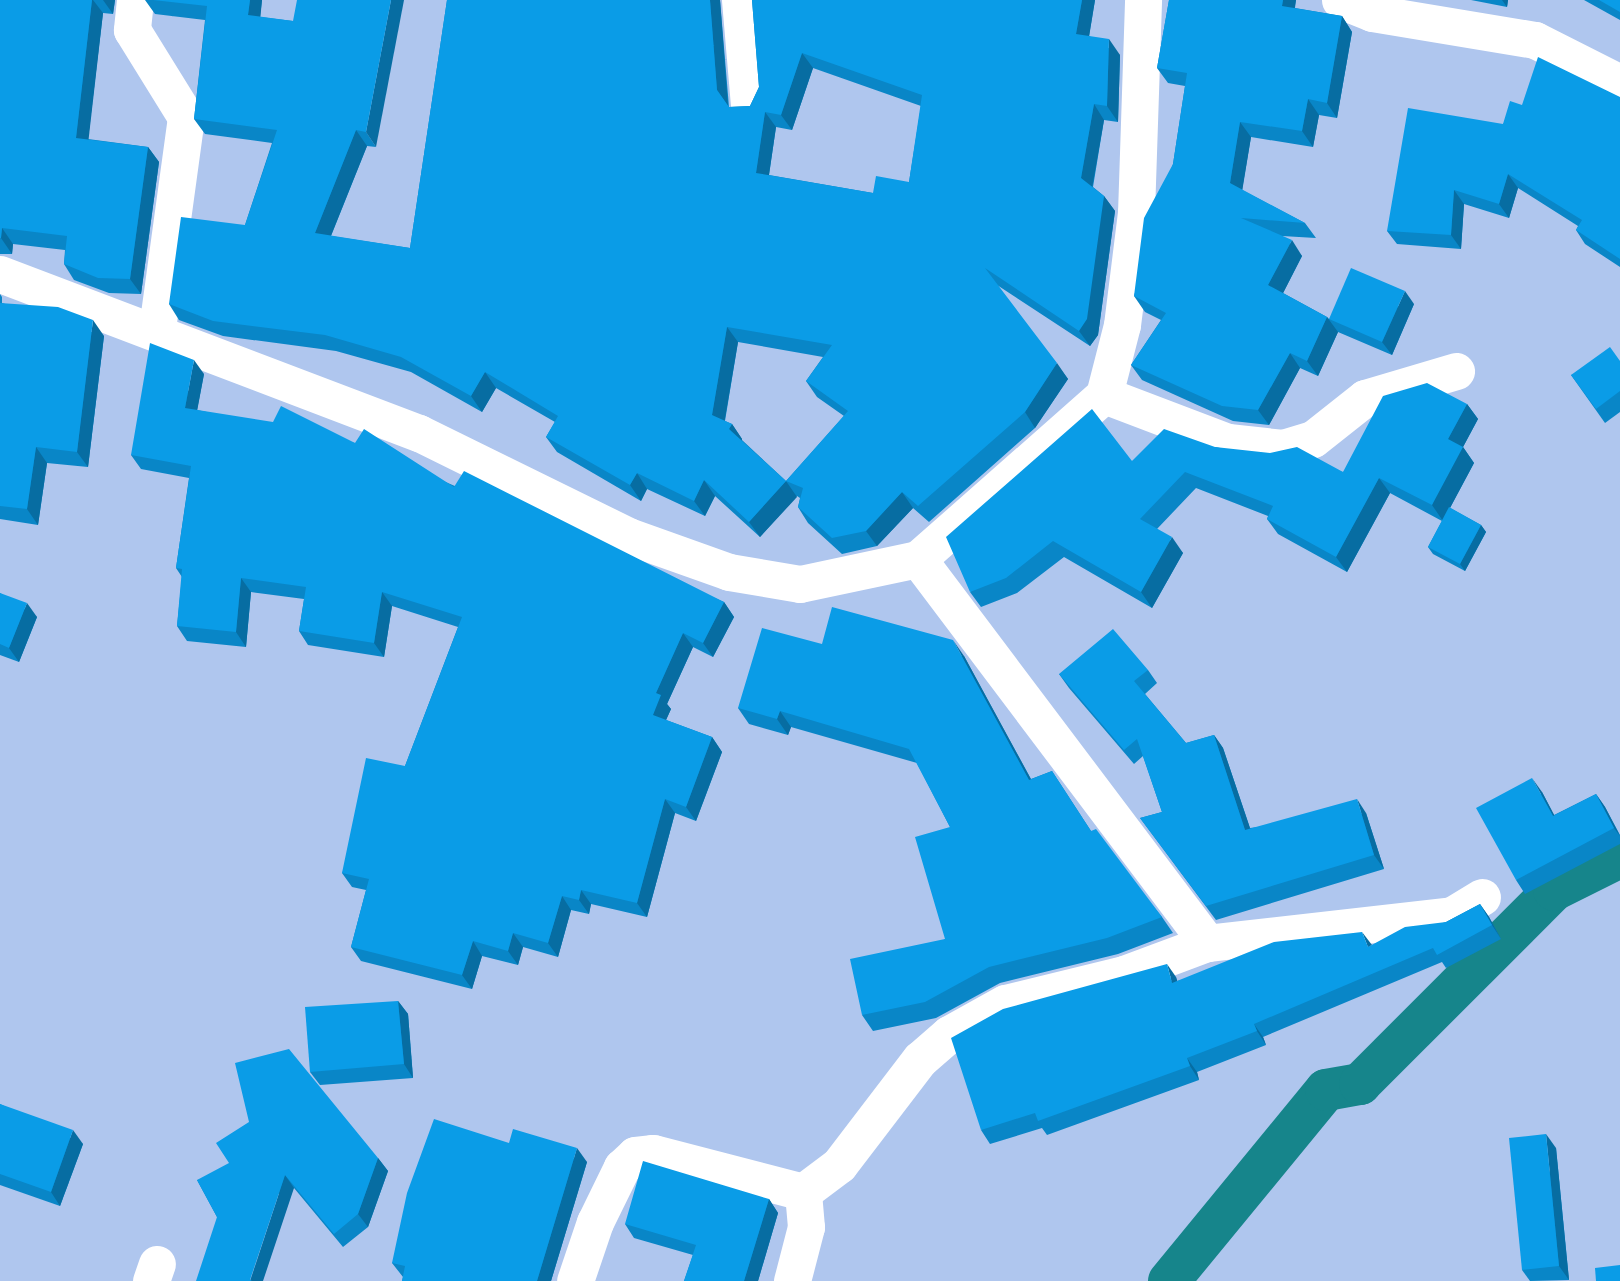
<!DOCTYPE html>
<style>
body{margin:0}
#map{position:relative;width:1620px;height:1281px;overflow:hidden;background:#afc6ee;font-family:"Source Serif 4",serif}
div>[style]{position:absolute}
.canal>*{height:42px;margin:-21px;padding:0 21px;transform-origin:21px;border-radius:21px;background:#16858b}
.street>*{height:37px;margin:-18.5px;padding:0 18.5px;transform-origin:18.5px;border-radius:18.5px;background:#fff}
.wall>*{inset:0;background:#0986c7}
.shaded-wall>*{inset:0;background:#076da2}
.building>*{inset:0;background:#0a9ce7}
span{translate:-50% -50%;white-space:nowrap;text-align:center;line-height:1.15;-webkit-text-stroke:5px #dae6fb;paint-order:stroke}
</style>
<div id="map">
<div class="canal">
<i style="left:1169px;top:1281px;width:247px;rotate:-50.6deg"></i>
<i style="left:1326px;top:1090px;width:35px;rotate:-10deg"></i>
<i style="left:1360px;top:1084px;width:274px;rotate:-45deg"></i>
<i style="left:1554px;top:890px;width:74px;rotate:-26.6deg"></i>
</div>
<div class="street">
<i style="left:135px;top:0;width:30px;rotate:96deg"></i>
<i style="left:132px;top:30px;width:102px;rotate:58.2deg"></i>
<i style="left:186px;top:117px;width:214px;rotate:97.8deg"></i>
<i style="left:740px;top:0;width:104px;rotate:85.1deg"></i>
<i style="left:1340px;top:0;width:35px;rotate:22deg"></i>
<i style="left:1372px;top:13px;width:165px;rotate:9.4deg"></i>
<i style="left:1535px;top:40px;width:95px;rotate:26.8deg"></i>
<i style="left:0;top:274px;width:448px;rotate:20.8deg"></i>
<i style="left:419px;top:433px;width:233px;rotate:26.2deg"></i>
<i style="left:628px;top:536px;width:107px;rotate:19.6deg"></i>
<i style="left:729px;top:572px;width:72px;rotate:9.6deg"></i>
<i style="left:800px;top:584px;width:121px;rotate:-12deg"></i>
<i style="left:918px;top:559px;width:481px;rotate:53deg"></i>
<i style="left:1207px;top:943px;width:89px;rotate:159.5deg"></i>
<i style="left:1124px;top:974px;width:122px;rotate:166.3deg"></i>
<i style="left:1005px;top:1003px;width:64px;rotate:151deg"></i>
<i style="left:949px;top:1034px;width:38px;rotate:139deg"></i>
<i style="left:920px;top:1059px;width:133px;rotate:127.4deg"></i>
<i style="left:839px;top:1165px;width:45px;rotate:143.1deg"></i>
<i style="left:803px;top:1192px;width:155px;rotate:-165.4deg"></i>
<i style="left:653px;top:1153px;width:18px;rotate:174deg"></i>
<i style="left:635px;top:1155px;width:18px;rotate:137deg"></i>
<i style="left:622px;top:1167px;width:61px;rotate:116.1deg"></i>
<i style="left:595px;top:1222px;width:62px;rotate:108.7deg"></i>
<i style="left:1104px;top:395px;width:133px;rotate:20.8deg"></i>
<i style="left:1228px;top:442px;width:55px;rotate:6.2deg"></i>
<i style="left:1283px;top:448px;width:31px;rotate:-17deg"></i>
<i style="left:1313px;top:439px;width:66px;rotate:-38.3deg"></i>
<i style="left:1365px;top:398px;width:95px;rotate:-16.5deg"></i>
<i style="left:918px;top:559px;width:248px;rotate:-41.4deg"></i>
<i style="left:1104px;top:395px;width:72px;rotate:-75.6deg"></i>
<i style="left:1122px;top:325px;width:113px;rotate:-82.9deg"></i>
<i style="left:1136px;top:213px;width:213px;rotate:-88.1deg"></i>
<i style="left:1207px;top:943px;width:247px;rotate:-6.5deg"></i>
<i style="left:1452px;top:915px;width:35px;rotate:-31deg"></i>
<i style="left:151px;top:1281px;width:18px;rotate:-71deg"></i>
<i style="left:792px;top:1281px;width:56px;rotate:-75.5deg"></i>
<i style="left:806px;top:1227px;width:35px;rotate:-95deg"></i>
</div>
<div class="wall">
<i style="clip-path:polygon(0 0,115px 0,113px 14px,103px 13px,88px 139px,148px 147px,159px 162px,141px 294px,109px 293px,74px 280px,64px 264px,65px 250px,13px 244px,12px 254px,0 254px)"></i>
<i style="clip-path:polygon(evenodd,145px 0,262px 0,260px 17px,293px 21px,376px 147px,367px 146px,331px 236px,410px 248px,447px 0,720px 0,729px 107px,750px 106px,759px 87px,752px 0,1095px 0,1089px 36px,1120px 55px,1118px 122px,1104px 120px,1093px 187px,1104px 196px,1115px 211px,1098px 335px,1090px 346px,997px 285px,1068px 379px,1035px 428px,929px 522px,913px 508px,877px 546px,842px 554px,808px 523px,798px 507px,800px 498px,797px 496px,760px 537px,715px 496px,705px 516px,647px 489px,641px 501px,557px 452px,546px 437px,555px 422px,496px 388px,482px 412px,411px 372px,336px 351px,223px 336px,179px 320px,169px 304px,245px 225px,272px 143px,205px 134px,194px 119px,205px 20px,155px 14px,145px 0,813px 68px,921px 106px,909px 182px,873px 193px,769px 175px,776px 127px,792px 130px,813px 68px,145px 0,738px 342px,823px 357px,806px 381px,817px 397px,844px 416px,786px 481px,742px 440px,742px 439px,732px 424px,725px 421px,738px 342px)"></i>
<i style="clip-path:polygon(1169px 0,1296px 0,1295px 8px,1342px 16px,1352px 32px,1337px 118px,1319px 115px,1313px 147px,1251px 137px,1242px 190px,1305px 223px,1316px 238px,1282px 236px,1302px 256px,1283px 293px,1327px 317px,1329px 319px,1414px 304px,1392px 355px,1338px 332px,1318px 376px,1300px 368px,1269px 425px,1233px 421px,1142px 380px,1131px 365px,1161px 320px,1145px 312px,1134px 296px,1173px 164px,1185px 86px,1168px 83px,1157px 68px)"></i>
<i style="clip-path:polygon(1471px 0,1508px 0,1507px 7px)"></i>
<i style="clip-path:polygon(1584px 0,1620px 0,1620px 20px)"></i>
<i style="clip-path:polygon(1620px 97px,1620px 267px,1585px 244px,1576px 230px,1578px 226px,1518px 188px,1509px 218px,1464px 204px,1461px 249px,1397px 244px,1387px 231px,1503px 124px,1522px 105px)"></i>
<i style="clip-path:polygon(0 294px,2px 297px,2px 303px,104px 336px,88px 467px,47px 463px,38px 525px,0 519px)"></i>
<i style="clip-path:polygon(1620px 361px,1620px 412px,1605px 423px,1571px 375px)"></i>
<i style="clip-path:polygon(204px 374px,197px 410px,355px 443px,724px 602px,734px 617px,713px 657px,693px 647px,667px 704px,671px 709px,666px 720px,712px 737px,722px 752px,696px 821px,675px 813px,647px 917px,591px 904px,589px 914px,571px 910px,558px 957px,523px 947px,518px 965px,482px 956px,472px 989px,361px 961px,351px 947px,366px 890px,352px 887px,342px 873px,405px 766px,458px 627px,392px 606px,384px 657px,308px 645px,299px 631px,304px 599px,251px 592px,246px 647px,187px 641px,177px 626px,182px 577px,176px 568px,189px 478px,141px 469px,131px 455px)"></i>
<i style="clip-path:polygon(1467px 404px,1478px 419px,1463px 447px,1474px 463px,1450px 508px,1481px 525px,1486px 532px,1465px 571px,1433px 554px,1428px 547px,1442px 521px,1390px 493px,1347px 572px,1278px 534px,1267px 519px,1268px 516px,1196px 488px,1157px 529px,1183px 553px,1152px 608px,1064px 557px,1017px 593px,981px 607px,970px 592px,1132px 461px,1215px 447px,1343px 472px)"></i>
<i style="clip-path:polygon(0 593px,37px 617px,19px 662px,0 655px)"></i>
<i style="clip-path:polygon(822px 644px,964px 656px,1031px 779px,1052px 771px,1091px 831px,1162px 917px,1173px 933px,1118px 954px,1000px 983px,936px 1018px,873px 1031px,862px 1015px,945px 939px,950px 827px,917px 763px,791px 727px,788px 735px,749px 724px,738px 708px)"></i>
<i style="clip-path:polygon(1148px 670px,1157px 683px,1145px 694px,1186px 743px,1214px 735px,1223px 748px,1250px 828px,1366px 813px,1384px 869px,1216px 920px,1140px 818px,1162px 812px,1143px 756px,1134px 764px,1069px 688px,1059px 674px)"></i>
<i style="clip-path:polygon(1542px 792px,1554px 815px,1596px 794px,1605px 807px,1620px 835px,1620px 844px,1525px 894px,1516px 880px)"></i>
<i style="clip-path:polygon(1480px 904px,1489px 917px,1501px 939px,1446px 968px,1442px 962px,1263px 1037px,1266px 1045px,1197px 1072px,1199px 1080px,1047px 1135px,1042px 1128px,990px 1144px,981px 1130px,1176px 977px,1177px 981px,1372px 946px,1446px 922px)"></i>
<i style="clip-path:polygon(398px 1001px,408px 1014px,413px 1078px,320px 1085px,310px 1072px)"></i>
<i style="clip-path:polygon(0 1104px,83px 1144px,60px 1206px,0 1185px)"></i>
<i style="clip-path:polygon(509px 1143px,587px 1162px,551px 1281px,402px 1281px,403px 1277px,392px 1263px)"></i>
<i style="clip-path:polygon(1556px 1148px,1569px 1280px,1530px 1281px,1522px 1270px)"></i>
<i style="clip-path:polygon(378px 1158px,388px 1171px,368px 1227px,343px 1247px,294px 1188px,217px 1217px,197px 1180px)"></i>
<i style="clip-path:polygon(769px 1199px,778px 1213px,758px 1281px,684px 1281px,693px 1255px,634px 1238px,625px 1224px)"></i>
</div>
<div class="shaded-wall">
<i style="clip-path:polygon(92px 0,93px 0,103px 13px,87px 153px,76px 138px)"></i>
<i style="clip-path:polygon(103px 0,115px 0,113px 14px)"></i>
<i style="clip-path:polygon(250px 0,262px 0,259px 31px,248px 15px)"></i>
<i style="clip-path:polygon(391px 0,404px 0,376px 147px,366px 132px)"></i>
<i style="clip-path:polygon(710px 0,720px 0,728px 106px,717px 90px)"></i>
<i style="clip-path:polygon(1082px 0,1095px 0,1087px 49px,1076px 34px)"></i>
<i style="clip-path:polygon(1283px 0,1296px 0,1292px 22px,1282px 6px)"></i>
<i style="clip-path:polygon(1502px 0,1508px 0,1507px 7px)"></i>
<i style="clip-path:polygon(1342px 16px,1352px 32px,1337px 118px,1327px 103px)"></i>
<i style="clip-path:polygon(1109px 39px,1120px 55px,1118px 122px,1107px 106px)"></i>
<i style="clip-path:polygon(802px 53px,813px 68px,792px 130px,781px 115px)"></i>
<i style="clip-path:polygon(1308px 99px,1319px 115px,1313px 147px,1302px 131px)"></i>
<i style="clip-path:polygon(1094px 104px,1104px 120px,1091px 194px,1081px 178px)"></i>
<i style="clip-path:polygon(765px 112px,776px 127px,767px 188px,756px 173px)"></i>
<i style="clip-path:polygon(1240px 122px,1251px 137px,1241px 198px,1230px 183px)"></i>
<i style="clip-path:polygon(356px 130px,367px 146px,326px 248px,315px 233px)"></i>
<i style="clip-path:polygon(148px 147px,159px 162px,141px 294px,130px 279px)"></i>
<i style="clip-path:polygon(1508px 174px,1518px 188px,1509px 218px,1499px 204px)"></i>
<i style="clip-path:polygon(1454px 190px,1464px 204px,1461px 249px,1451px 235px)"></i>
<i style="clip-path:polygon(1104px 196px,1115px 211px,1098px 335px,1090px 346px,1079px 331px)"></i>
<i style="clip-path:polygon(2px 228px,13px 244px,12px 254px,1px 238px)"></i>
<i style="clip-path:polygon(1292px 240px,1302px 256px,1279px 301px,1268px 285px)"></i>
<i style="clip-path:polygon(1405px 291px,1414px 304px,1392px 355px,1382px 342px)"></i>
<i style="clip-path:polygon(1327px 317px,1338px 332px,1318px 376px,1307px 361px)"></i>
<i style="clip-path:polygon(93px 320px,104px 336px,88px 467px,77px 452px)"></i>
<i style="clip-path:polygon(727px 327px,738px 342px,723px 430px,712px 415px)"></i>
<i style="clip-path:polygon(1290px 353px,1300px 368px,1269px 425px,1258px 410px)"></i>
<i style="clip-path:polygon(194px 360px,204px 374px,195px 422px,185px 408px)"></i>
<i style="clip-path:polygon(1057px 363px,1068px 379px,1035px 428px,1025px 412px)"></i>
<i style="clip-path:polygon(485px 372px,496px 388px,482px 412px,471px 396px)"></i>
<i style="clip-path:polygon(1467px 404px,1478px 419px,1463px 447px,1474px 463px,1443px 521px,1432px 505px,1448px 439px)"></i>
<i style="clip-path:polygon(732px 424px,742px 439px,740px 444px,729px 429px)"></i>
<i style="clip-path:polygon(36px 447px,47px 463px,38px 525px,27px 509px)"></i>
<i style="clip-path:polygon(637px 473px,647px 489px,641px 501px,630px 485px)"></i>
<i style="clip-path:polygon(1379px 478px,1390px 493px,1347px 572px,1336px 557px)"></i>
<i style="clip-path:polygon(704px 480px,715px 496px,705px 516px,694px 501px)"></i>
<i style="clip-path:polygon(786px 481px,797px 497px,760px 537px,749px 522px)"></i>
<i style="clip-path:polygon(902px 492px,913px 508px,877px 546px,866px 531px)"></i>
<i style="clip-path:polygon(1481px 525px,1486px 532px,1465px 571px,1460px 564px)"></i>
<i style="clip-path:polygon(1172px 537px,1183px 553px,1152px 608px,1141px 592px)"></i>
<i style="clip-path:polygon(241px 578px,251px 592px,246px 647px,236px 632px)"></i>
<i style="clip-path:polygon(382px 592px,392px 606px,384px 657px,374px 643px)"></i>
<i style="clip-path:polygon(724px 602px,734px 617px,713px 657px,703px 643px)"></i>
<i style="clip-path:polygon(27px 603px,37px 617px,19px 662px,9px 648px)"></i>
<i style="clip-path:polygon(683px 633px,693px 647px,667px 704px,671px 709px,662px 729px,653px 715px,656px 693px)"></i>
<i style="clip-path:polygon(953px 640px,964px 656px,1040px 796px,1029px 780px)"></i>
<i style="clip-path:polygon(780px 711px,791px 727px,788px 735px,777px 719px)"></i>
<i style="clip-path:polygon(1214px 735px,1223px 748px,1255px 843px,1245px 830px)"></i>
<i style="clip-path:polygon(712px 737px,722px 752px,696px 821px,686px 807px)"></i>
<i style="clip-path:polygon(1532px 778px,1542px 792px,1562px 830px,1553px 816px)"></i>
<i style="clip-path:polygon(1596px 794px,1605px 807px,1620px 836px,1614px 828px)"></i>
<i style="clip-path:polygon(665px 799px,675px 813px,647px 917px,637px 903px)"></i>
<i style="clip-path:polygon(1357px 799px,1366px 813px,1384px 869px,1374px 855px)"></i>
<i style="clip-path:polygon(581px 890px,591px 904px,589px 914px,579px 900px)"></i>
<i style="clip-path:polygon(562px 896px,571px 910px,558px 957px,548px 943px)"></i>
<i style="clip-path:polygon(1480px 904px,1489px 917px,1501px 939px,1492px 925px)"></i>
<i style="clip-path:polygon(1362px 932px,1372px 945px,1368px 947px)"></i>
<i style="clip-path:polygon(513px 933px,523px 947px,518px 965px,508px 951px)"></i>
<i style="clip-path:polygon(473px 941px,482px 956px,472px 989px,462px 975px)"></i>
<i style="clip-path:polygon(1167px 964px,1176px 977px,1182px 996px,1172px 983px)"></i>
<i style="clip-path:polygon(398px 1001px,408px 1014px,413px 1078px,404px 1064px)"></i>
<i style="clip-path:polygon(1254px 1024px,1263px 1037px,1266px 1045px,1257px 1031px)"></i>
<i style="clip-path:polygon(1187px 1058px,1197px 1072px,1199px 1080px,1190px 1066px)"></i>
<i style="clip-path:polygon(73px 1130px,83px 1144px,60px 1206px,51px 1192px)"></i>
<i style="clip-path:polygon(1546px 1134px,1556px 1148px,1569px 1280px,1559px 1266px)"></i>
<i style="clip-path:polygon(577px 1148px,587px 1162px,551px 1281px,537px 1281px)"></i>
<i style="clip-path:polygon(378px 1158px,388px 1171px,368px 1227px,358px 1214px)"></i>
<i style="clip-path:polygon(285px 1175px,294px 1188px,263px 1281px,250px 1281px)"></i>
<i style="clip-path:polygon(769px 1199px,778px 1213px,758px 1281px,744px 1281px)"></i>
</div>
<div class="building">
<i style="clip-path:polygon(0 0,92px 0,76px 138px,148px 147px,130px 279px,98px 278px,64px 264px,67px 236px,2px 228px,1px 238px,0 238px)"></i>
<i style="clip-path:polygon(evenodd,153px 0,250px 0,248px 15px,293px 21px,297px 0,391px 0,366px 132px,356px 130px,315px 233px,410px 248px,447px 0,710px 0,717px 90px,729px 107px,750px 106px,759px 87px,752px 0,1082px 0,1076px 34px,1109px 39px,1107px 106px,1094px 104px,1081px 178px,1104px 196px,1087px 319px,1079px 331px,985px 268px,1057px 363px,1025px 412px,918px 506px,902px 492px,866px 531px,832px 538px,798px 507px,803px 488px,786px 481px,848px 411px,806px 381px,832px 345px,727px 327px,712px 415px,732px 424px,729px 429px,786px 481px,749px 522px,704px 480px,694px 501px,637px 473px,630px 485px,546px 437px,558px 416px,485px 372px,471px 396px,401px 357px,325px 335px,213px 321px,169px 304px,181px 217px,245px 225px,277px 130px,194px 119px,207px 6px,153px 0,802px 53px,922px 95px,909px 182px,876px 176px,873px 193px,756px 173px,765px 112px,781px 115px,802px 53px)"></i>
<i style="clip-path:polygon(1169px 0,1283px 0,1282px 6px,1342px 16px,1327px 103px,1308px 99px,1302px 131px,1240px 122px,1230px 183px,1305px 223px,1241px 218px,1292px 240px,1268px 285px,1327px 317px,1307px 361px,1290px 353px,1258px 410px,1222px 406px,1131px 365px,1166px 313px,1134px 296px,1144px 218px,1173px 164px,1187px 73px,1157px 68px)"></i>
<i style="clip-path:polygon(1599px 0,1620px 0,1620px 12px)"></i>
<i style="clip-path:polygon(1538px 57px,1620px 97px,1620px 259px,1576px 230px,1582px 220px,1508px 174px,1499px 204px,1454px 190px,1451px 235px,1387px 231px,1408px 108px,1503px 124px,1510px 101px,1522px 105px)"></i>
<i style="clip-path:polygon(1351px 268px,1405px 291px,1382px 342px,1329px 319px)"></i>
<i style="clip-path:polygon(0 303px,58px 307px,93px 320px,77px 452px,36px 447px,27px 509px,0 506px)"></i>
<i style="clip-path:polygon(150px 343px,194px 360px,185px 408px,273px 422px,281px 406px,355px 443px,364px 429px,454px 487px,464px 471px,724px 602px,703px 643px,683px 633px,656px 693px,661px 695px,653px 715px,712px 737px,686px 807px,665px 799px,637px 903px,581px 890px,579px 900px,562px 896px,548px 943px,513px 933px,508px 951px,473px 941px,462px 975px,351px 947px,369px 879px,342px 873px,366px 758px,405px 766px,462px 617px,382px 592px,374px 643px,299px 631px,306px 587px,241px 578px,236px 632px,177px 626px,182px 569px,176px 568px,191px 466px,131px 455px)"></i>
<i style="clip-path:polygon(1610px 347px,1620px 361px,1620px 391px,1596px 409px,1571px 375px)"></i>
<i style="clip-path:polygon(1427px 383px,1467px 404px,1448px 439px,1463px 447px,1432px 505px,1379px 478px,1336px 557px,1267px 519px,1273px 506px,1185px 472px,1140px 519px,1172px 537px,1141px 592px,1053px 541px,1006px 578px,970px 592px,946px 537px,1092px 409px,1132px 461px,1164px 429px,1215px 447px,1270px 453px,1297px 447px,1343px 472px,1383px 396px)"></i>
<i style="clip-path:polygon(1449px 507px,1481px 525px,1460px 564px,1428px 547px)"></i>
<i style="clip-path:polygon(0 593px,27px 603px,9px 648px,0 644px)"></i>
<i style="clip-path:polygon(832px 607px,953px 640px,1029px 780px,1052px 771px,1091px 831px,1096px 829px,1162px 917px,1107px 938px,989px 967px,925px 1002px,862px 1015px,850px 959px,945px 939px,915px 837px,950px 827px,909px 749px,780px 711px,777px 719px,738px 708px,762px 628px,822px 644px)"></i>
<i style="clip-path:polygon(1113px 629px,1148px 670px,1134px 681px,1186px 743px,1214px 735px,1245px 830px,1357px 799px,1374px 855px,1206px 906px,1140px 818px,1162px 812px,1137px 739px,1124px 750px,1059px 674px)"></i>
<i style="clip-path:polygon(1532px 778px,1553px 816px,1596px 794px,1614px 828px,1516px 880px,1476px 808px)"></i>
<i style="clip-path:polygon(1480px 904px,1492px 925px,1437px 955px,1433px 948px,1254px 1024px,1257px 1031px,1187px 1058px,1190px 1066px,1038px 1121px,1035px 1113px,981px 1130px,951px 1038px,1003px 1009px,1167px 964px,1172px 983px,1274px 942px,1362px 932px,1368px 947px,1405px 927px,1446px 922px)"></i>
<i style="clip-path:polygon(398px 1001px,404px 1064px,310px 1072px,305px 1007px)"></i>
<i style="clip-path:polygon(289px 1049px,378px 1158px,358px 1214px,334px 1234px,285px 1175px,250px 1280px,252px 1281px,196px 1281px,217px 1217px,197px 1180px,229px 1163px,216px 1143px,249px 1122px,235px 1063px)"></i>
<i style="clip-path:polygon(0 1104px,73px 1130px,51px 1192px,0 1174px)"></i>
<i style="clip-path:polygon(434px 1119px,509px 1143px,513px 1129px,577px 1148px,537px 1281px,402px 1281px,405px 1266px,392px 1263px,407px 1193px)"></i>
<i style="clip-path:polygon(1546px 1134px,1559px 1266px,1522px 1270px,1509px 1138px)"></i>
<i style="clip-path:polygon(643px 1161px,769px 1199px,744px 1281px,684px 1281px,696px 1245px,625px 1224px)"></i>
<i style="clip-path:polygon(1620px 1265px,1620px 1281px,1596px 1281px,1595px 1268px)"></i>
</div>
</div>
